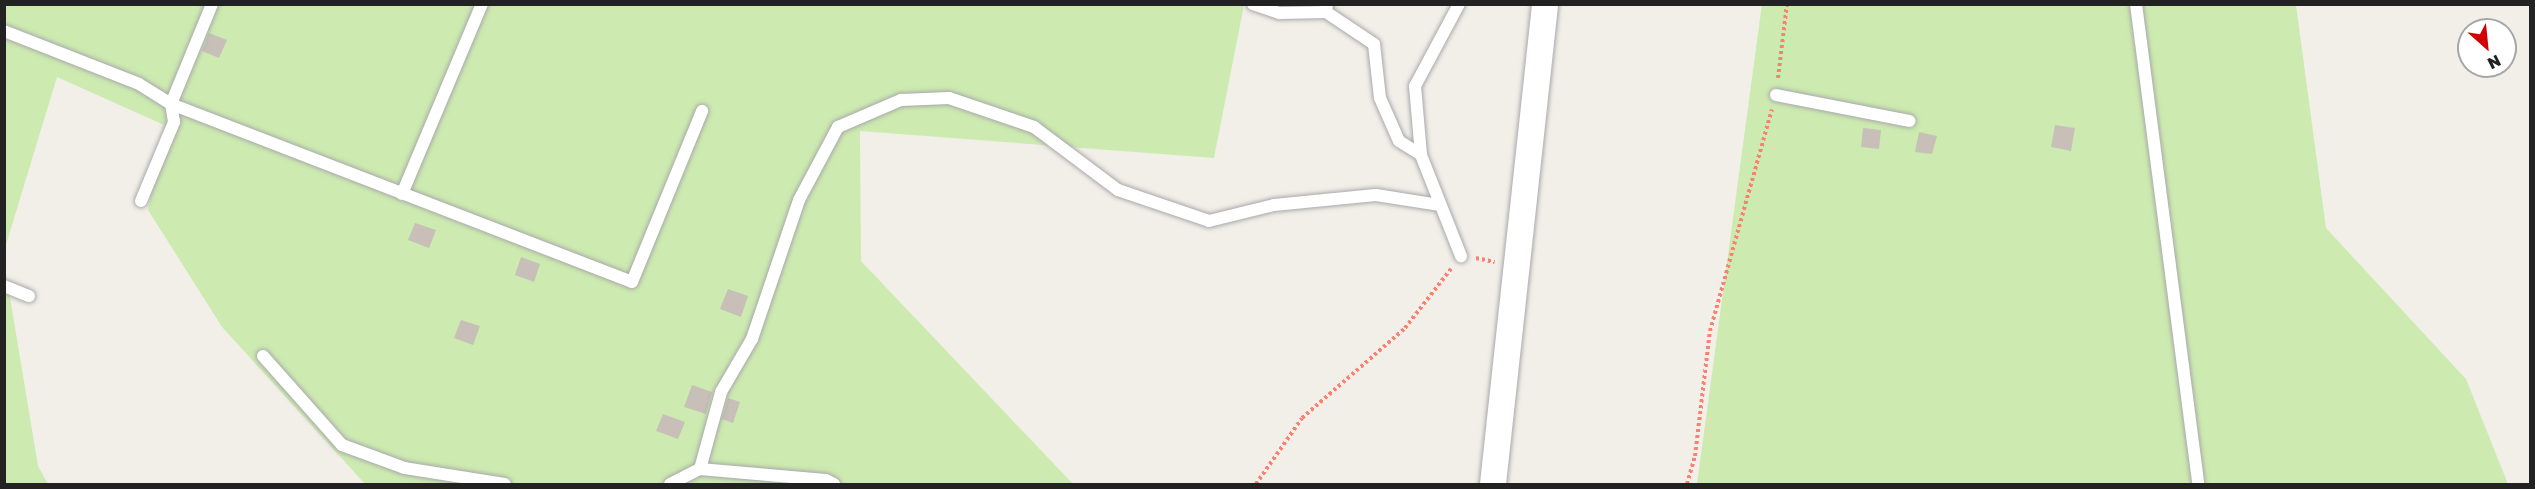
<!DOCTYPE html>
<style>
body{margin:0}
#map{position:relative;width:2535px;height:489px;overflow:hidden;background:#f2efe9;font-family:"Golos Text",sans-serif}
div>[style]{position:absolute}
.grass>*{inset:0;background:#cdebb0}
.building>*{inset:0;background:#c7bfb8}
.path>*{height:4px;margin-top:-2px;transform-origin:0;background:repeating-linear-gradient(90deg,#fa8072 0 3px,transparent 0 6px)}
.roads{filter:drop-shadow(0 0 2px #a9a9a9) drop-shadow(0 0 2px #a9a9a9)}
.lane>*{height:12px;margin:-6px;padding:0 6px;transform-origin:6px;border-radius:6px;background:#fff}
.street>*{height:26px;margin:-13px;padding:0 13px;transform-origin:13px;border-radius:13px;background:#fff}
span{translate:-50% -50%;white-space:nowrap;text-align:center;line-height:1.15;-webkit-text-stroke:4.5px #fff;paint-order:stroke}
.frame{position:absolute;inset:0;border:6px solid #222;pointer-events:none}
.north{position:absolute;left:2457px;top:18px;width:60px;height:60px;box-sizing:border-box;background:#fff;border:2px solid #a7a7a7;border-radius:50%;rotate:153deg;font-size:16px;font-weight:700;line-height:24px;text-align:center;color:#222}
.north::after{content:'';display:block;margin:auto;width:21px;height:27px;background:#d40000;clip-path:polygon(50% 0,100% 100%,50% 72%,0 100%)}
</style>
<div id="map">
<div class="grass">
<i style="clip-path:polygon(1762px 4px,2296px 5px,2326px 228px,2466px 379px,2508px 484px,1697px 484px)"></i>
<i style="clip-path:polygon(5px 5px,1244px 5px,1214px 158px,860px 131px,861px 261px,1073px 484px,365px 484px,222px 327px,148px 210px,164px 125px,57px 77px,5px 248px)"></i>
<i style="clip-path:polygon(4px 261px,38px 466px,48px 484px,5px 484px)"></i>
</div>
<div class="building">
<i style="clip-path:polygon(209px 33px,227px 40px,219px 58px,202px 51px)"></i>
<i style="clip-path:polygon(2055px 125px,2075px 128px,2071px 151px,2051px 147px)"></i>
<i style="clip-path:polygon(1863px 128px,1881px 130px,1879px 149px,1861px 147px)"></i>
<i style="clip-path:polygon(1919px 132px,1937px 136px,1932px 154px,1915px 152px)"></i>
<i style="clip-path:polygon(415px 223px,436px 230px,429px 248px,408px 240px)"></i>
<i style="clip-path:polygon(521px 257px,540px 264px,534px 282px,515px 275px)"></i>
<i style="clip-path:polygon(728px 289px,748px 296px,741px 317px,720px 309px)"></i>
<i style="clip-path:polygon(461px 320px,480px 326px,473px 345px,454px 338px)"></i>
<i style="clip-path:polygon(692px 385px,712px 392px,706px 414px,684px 407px)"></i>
<i style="clip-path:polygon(728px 398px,740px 402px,733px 423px,722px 419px)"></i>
<i style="clip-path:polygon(663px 414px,685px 422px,678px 439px,656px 431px)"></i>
</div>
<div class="path">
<i style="left:1778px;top:78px;width:75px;rotate:-83.1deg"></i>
<i style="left:1476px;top:258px;width:19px;rotate:12deg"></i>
<i style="left:1256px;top:484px;width:80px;rotate:-55.1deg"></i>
<i style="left:1302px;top:418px;width:137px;rotate:-41.1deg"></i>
<i style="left:1405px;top:328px;width:75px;rotate:-52.1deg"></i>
<i style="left:1687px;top:484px;width:29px;rotate:-74deg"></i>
<i style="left:1695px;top:456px;width:126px;rotate:-83.2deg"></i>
<i style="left:1710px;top:331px;width:230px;rotate:-74.4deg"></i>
</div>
<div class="roads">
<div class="lane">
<i style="left:1253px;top:4px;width:28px;rotate:19deg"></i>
<i style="left:1279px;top:13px;width:47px;rotate:-1.2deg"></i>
<i style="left:1327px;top:4px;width:8px;rotate:97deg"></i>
<i style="left:1326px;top:12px;width:58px;rotate:33.7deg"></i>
<i style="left:1374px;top:44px;width:54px;rotate:83.7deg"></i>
<i style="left:1380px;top:98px;width:47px;rotate:66.2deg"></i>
<i style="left:1399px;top:141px;width:26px;rotate:32deg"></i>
<i style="left:1459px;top:4px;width:93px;rotate:118.2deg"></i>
<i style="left:1415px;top:86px;width:69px;rotate:85deg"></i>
<i style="left:1421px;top:155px;width:109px;rotate:68.4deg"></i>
<i style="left:2136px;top:4px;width:484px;rotate:82.6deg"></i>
<i style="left:4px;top:31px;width:145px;rotate:21.4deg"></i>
<i style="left:139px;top:84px;width:38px;rotate:32deg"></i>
<i style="left:171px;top:104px;width:494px;rotate:21.1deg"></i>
<i style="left:632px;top:282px;width:185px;rotate:-67.7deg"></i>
<i style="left:1776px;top:95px;width:136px;rotate:11deg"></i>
<i style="left:402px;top:194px;width:206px;rotate:-67.2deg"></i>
<i style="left:141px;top:201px;width:86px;rotate:-67.3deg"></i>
<i style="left:174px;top:122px;width:18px;rotate:-99deg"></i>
<i style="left:171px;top:104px;width:108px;rotate:-67.7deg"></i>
<i style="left:4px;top:286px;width:27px;rotate:22deg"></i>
<i style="left:263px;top:356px;width:119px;rotate:48.4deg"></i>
<i style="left:342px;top:445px;width:67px;rotate:20.1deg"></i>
<i style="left:405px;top:468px;width:101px;rotate:9.1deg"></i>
<i style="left:700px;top:469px;width:80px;rotate:-74.7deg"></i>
<i style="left:721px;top:392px;width:61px;rotate:-59.7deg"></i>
<i style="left:752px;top:339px;width:147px;rotate:-71.3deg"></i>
<i style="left:799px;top:200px;width:83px;rotate:-61.9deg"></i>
<i style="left:838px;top:127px;width:69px;rotate:-23.2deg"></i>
<i style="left:901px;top:100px;width:48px;rotate:-2.4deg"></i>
<i style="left:949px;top:98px;width:90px;rotate:18.8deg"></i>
<i style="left:1034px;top:127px;width:105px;rotate:36.9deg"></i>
<i style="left:1118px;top:190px;width:96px;rotate:18.8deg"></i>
<i style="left:1209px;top:221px;width:67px;rotate:-13.8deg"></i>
<i style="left:1274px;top:205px;width:102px;rotate:-5.6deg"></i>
<i style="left:1376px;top:195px;width:65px;rotate:8.9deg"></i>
<i style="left:670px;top:484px;width:34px;rotate:-27deg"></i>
<i style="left:700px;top:469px;width:126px;rotate:5deg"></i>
<i style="left:826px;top:480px;width:9px;rotate:27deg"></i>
</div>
<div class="street">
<i style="left:1493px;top:484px;width:483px;rotate:-83.8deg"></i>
</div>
</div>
<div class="frame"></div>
<div class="north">N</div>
</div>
